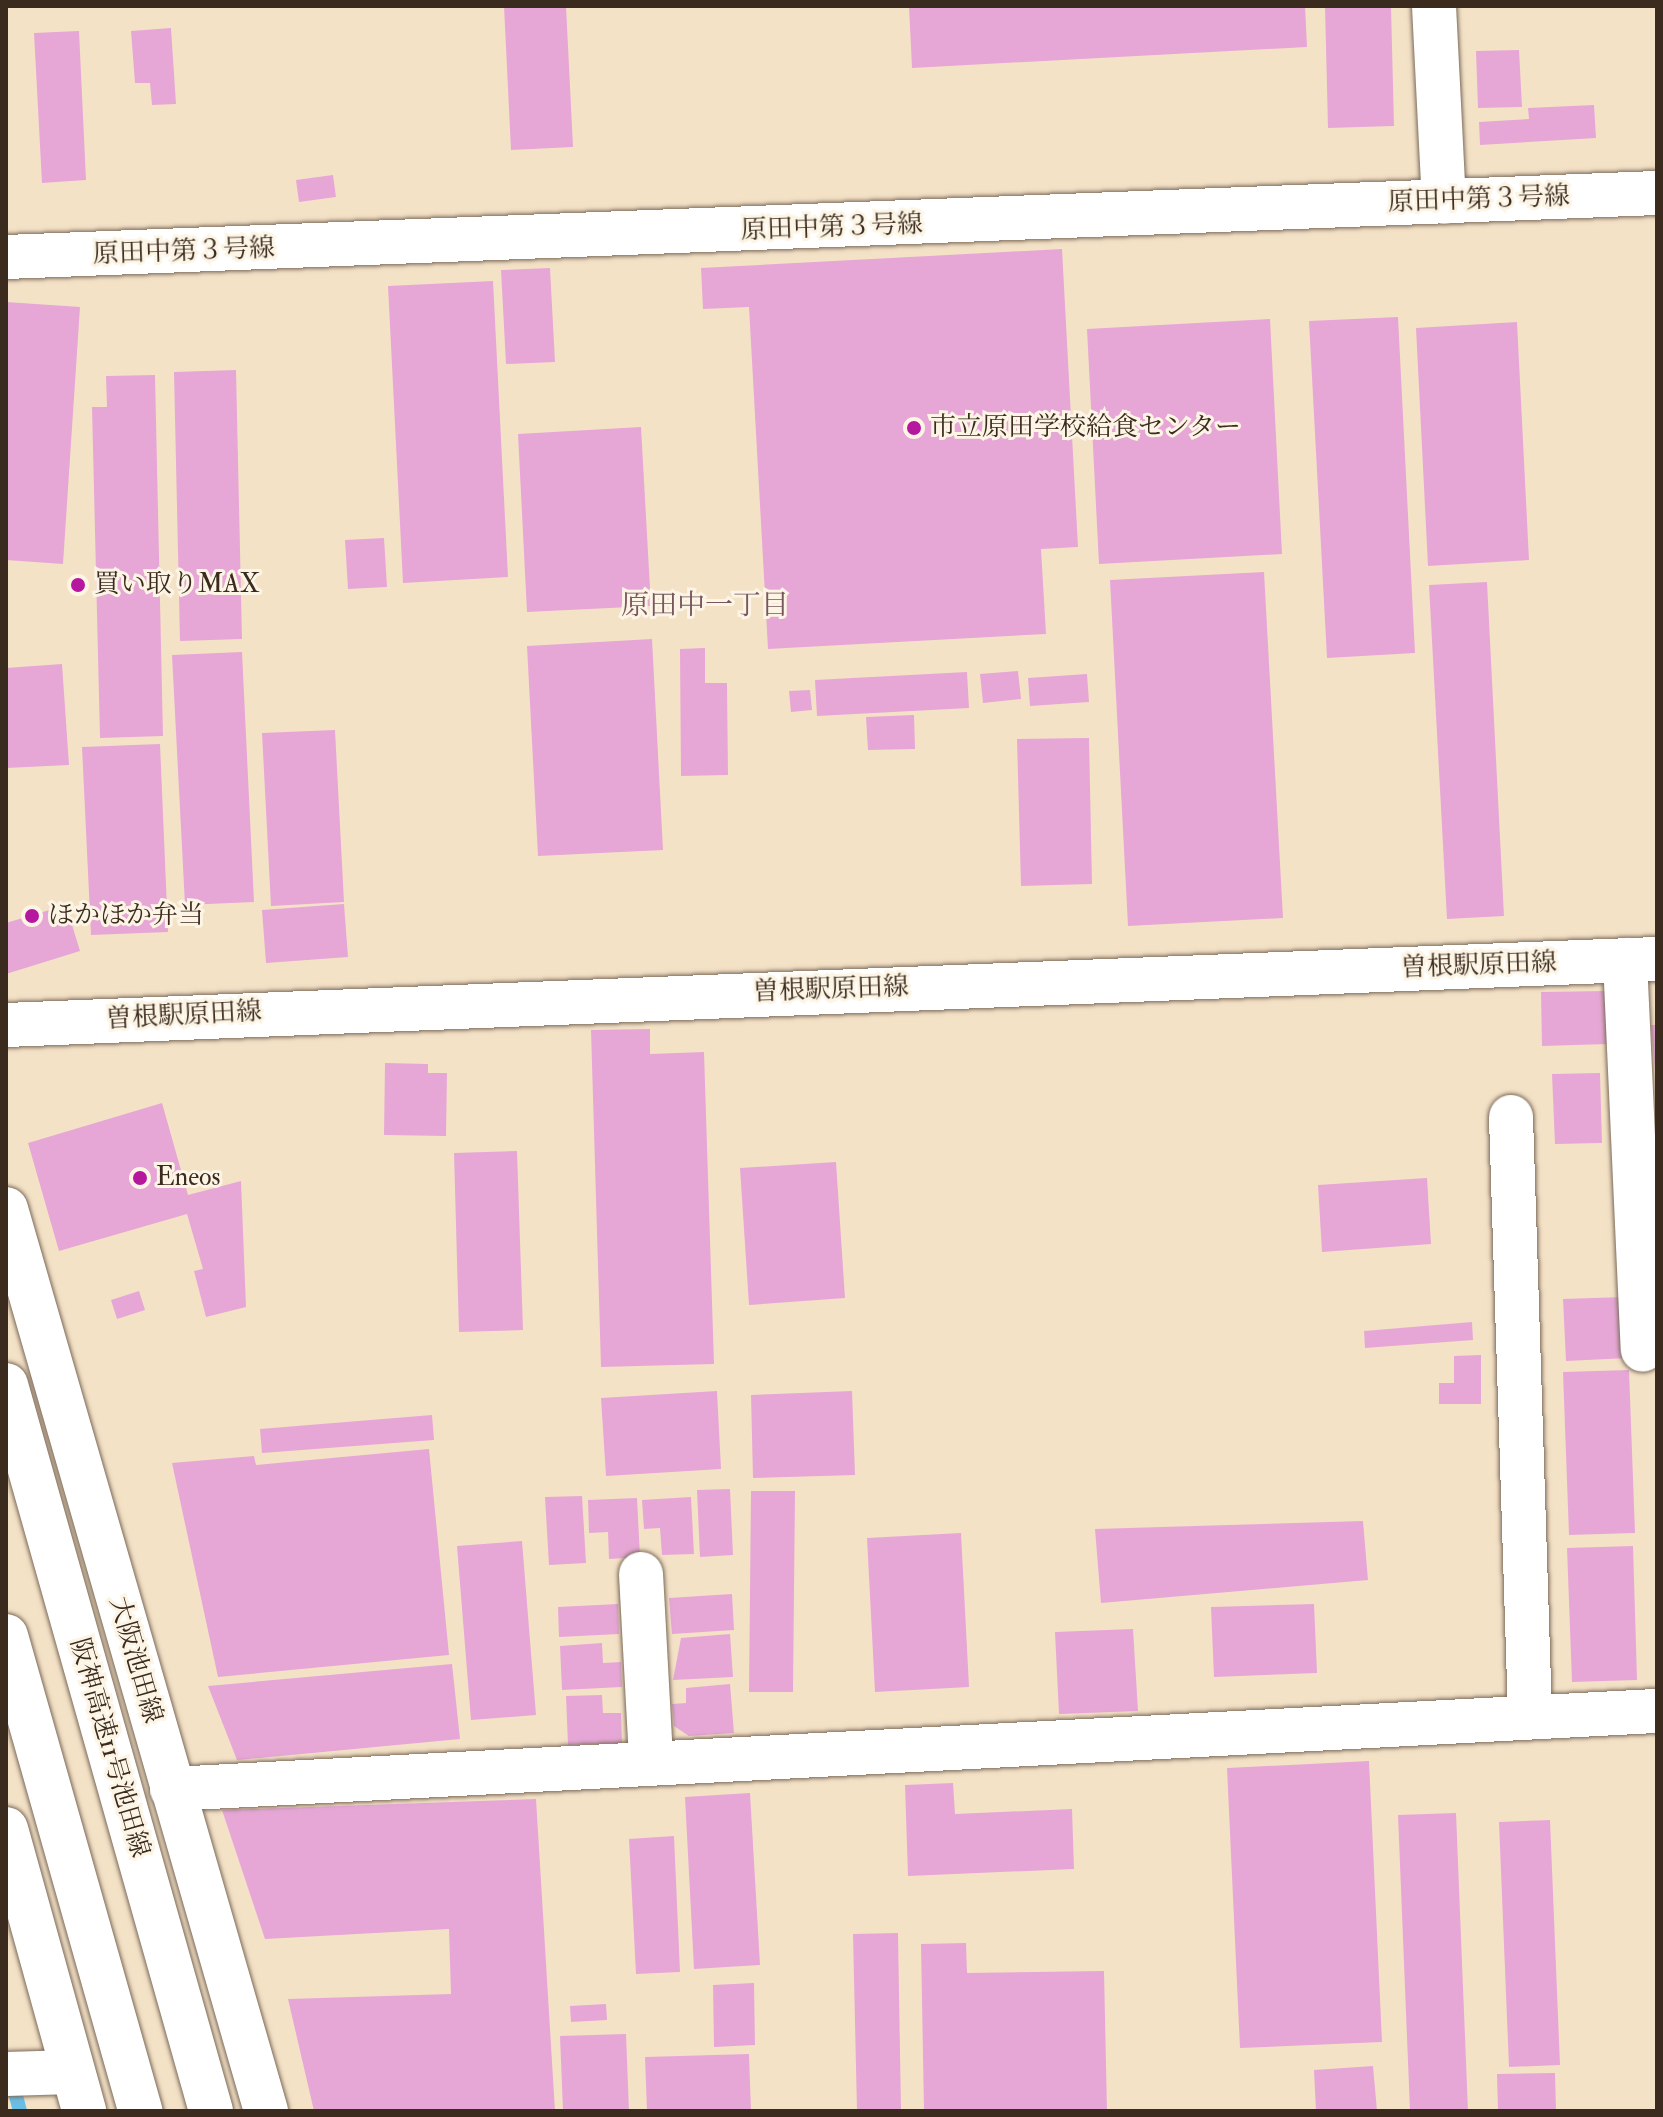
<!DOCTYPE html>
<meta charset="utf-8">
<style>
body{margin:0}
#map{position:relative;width:1663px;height:2117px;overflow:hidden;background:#f4e2c7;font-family:"IM FELL Double Pica","Noto Serif JP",serif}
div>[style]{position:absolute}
.stream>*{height:14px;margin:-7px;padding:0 7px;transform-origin:7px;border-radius:7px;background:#69bee6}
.building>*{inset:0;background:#e6a7d6}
.roads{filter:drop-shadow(0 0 2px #7c6a59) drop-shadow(0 0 2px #7c6a59)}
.minor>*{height:44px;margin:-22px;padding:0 22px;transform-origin:22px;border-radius:22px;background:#fff}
.major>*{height:44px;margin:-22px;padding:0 22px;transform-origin:22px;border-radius:22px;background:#fff}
.highway>*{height:44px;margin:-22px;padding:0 22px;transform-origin:22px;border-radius:22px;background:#fff}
.dots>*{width:22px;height:22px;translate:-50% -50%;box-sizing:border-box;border:4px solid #fcf5e5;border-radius:50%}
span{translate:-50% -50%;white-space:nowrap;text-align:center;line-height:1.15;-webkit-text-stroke:6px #fcf5e5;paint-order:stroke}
.street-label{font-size:26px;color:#3b2a1e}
.poi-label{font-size:26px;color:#3b2a1e}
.left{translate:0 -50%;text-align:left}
.neighbourhood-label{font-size:28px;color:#77565e}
.frame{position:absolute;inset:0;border:8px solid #3b2a1e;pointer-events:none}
</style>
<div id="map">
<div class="stream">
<i style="left:12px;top:2081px;width:31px;rotate:75deg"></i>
</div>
<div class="building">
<i style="clip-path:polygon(504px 6px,566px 6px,573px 147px,511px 150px)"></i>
<i style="clip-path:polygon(909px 6px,1305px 6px,1307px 47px,912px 68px)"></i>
<i style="clip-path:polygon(1325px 6px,1391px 6px,1394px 126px,1328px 128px)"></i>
<i style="clip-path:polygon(171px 28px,176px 104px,152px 105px,150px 83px,135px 83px,131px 31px)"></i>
<i style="clip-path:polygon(79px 31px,86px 180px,42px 183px,34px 33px)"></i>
<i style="clip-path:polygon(1519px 50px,1522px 107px,1478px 108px,1476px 51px)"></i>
<i style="clip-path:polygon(1594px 105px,1596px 138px,1480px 145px,1479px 122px,1529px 119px,1528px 108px)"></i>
<i style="clip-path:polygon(333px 175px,336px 197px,299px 202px,296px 180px)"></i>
<i style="clip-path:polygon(1062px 249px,1078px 547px,1041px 549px,1046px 634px,768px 649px,749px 307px,703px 309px,701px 268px)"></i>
<i style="clip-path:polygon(550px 268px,555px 362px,506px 364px,501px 270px)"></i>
<i style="clip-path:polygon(493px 281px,508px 577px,403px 583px,388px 286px)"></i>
<i style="clip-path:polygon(6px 302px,80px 307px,63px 564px,6px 560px)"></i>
<i style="clip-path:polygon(1398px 317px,1415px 653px,1327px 658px,1309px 321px)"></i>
<i style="clip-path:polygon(1270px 319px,1282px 554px,1099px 564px,1087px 329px)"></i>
<i style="clip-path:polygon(1517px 322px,1529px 560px,1428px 566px,1416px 328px)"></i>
<i style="clip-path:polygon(236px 370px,242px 639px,180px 641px,174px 372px)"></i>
<i style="clip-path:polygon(155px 375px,163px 736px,100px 738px,92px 407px,107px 407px,106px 376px)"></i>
<i style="clip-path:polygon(641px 427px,651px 606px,527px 612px,518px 434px)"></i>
<i style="clip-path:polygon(384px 538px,387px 587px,348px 589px,345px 540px)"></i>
<i style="clip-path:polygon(1264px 572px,1283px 918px,1128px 926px,1110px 580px)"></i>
<i style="clip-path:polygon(1487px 582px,1504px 916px,1447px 919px,1429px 585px)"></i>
<i style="clip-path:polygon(652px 639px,663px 850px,538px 856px,527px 646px)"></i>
<i style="clip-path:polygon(705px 648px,705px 683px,727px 683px,728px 775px,681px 776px,680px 649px)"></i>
<i style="clip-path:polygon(242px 652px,254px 902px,185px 905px,172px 655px)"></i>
<i style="clip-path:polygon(62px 664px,69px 765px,6px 768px,6px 668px)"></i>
<i style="clip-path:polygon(1018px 671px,1021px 699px,983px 703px,980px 674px)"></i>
<i style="clip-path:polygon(967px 672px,969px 708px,817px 716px,815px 680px)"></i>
<i style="clip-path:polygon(1087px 674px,1089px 702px,1030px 706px,1028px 678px)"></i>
<i style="clip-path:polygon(810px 690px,812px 710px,791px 712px,789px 691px)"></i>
<i style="clip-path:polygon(914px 715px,915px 749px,868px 750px,866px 717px)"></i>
<i style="clip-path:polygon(335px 730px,344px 902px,271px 906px,262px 733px)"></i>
<i style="clip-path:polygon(1089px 738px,1092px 884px,1021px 886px,1017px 739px)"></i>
<i style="clip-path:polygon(160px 744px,168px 932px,91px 935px,82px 747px)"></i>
<i style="clip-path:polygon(344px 904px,348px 957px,266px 963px,262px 910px)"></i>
<i style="clip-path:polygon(66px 905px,80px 951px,6px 974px,6px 923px)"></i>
<i style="clip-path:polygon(1608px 991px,1608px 1044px,1542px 1046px,1541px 992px)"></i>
<i style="clip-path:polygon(1651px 1025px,1657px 1025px,1657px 1069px,1655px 1069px)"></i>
<i style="clip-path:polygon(650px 1029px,650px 1054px,704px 1052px,714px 1364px,601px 1367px,591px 1030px)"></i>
<i style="clip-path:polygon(385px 1063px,428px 1064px,428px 1073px,447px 1073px,446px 1136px,384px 1135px)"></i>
<i style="clip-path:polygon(1600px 1073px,1602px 1143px,1555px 1144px,1552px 1074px)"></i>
<i style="clip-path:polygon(162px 1103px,188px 1195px,241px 1181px,246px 1307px,206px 1317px,194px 1271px,203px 1269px,187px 1214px,59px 1251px,28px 1143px)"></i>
<i style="clip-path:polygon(517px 1151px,523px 1330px,459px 1332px,454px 1153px)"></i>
<i style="clip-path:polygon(836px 1162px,845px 1298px,749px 1305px,740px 1168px)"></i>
<i style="clip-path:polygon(1427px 1178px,1431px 1244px,1322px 1252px,1318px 1185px)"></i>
<i style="clip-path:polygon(139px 1291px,145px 1310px,117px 1319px,111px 1300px)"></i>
<i style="clip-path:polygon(1624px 1297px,1628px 1358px,1566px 1361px,1563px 1299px)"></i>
<i style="clip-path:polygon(1472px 1322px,1473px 1340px,1365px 1348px,1364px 1331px)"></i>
<i style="clip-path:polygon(1481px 1355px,1481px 1404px,1439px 1404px,1439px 1383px,1454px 1383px,1454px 1356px)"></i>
<i style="clip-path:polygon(1629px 1370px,1635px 1533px,1569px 1535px,1563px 1372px)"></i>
<i style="clip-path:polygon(717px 1391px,721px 1469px,606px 1476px,601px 1398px)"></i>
<i style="clip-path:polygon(852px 1391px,855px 1475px,753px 1478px,751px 1395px)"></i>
<i style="clip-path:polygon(432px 1415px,434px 1440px,262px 1453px,260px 1429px)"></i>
<i style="clip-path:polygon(429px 1449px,449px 1655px,218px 1677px,172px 1463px,254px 1456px,256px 1465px)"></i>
<i style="clip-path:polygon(730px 1489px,733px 1555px,700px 1557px,697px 1490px)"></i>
<i style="clip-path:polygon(751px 1491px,795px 1491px,793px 1692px,749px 1692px)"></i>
<i style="clip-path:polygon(582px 1496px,586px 1563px,549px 1565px,545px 1497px)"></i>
<i style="clip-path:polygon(691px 1497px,694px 1554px,662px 1555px,660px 1528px,644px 1529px,642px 1500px)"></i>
<i style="clip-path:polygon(637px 1498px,640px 1557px,609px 1559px,608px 1532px,589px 1533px,588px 1500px)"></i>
<i style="clip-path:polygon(1363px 1521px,1368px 1580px,1101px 1603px,1095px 1529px)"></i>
<i style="clip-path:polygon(961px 1533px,969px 1687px,875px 1692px,867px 1538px)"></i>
<i style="clip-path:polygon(522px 1541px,536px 1715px,471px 1720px,457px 1546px)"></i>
<i style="clip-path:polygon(1633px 1546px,1637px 1680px,1572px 1682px,1567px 1548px)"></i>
<i style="clip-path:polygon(732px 1594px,734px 1630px,672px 1634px,669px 1598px)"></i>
<i style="clip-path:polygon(618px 1604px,619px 1634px,559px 1637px,558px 1607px)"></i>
<i style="clip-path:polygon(1314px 1604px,1317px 1673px,1214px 1677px,1211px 1607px)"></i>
<i style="clip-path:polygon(1133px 1629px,1138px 1711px,1059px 1714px,1055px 1632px)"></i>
<i style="clip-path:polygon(730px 1634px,733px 1677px,673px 1680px,681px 1638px)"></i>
<i style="clip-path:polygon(602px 1643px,603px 1663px,621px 1662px,622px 1687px,562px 1690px,560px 1646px)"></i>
<i style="clip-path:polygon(452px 1664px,460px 1739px,237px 1760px,208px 1686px)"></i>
<i style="clip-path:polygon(730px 1684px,734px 1733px,689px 1736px,674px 1726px,672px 1704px,686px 1703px,686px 1688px)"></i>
<i style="clip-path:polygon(602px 1695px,603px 1713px,621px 1713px,622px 1743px,568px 1745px,566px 1696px)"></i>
<i style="clip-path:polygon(1369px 1761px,1382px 2042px,1240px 2048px,1227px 1768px)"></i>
<i style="clip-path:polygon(953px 1783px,955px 1814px,1072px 1809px,1074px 1869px,908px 1876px,905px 1785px)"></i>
<i style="clip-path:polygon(750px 1793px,760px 1965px,694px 1969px,685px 1797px)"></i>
<i style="clip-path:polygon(536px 1799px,555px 2111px,314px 2111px,288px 1999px,451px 1994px,449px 1929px,265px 1939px,222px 1810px)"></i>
<i style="clip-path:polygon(1456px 1813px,1468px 2111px,1410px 2111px,1398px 1815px)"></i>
<i style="clip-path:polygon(1550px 1820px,1560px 2065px,1509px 2067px,1499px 1822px)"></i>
<i style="clip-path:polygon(674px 1836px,680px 1972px,636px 1974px,629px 1839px)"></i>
<i style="clip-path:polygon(898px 1933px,901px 2111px,857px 2111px,853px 1934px)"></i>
<i style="clip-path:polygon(966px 1943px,967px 1973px,1104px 1971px,1107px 2111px,924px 2111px,921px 1944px)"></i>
<i style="clip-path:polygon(754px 1983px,755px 2045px,714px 2047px,713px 1985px)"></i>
<i style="clip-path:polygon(606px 2004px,607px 2020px,571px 2022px,570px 2006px)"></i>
<i style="clip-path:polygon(626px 2034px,629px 2111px,563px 2111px,560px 2036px)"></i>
<i style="clip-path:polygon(749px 2054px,751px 2111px,647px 2111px,645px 2057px)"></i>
<i style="clip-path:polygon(1373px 2066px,1377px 2111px,1316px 2111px,1314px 2070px)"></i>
<i style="clip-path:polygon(1555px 2073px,1556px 2111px,1498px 2111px,1497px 2074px)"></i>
</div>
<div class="roads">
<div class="minor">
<i style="left:1434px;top:6px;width:196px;rotate:87.1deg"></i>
<i style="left:6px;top:257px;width:1652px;rotate:-2.22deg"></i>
<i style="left:1625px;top:960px;width:390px;rotate:87.4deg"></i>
<i style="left:6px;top:1025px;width:1652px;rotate:-2.29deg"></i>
<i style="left:1511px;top:1117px;width:599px;rotate:88.18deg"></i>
<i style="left:641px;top:1574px;width:186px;rotate:86.9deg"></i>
<i style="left:172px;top:1789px;width:1487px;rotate:-3.01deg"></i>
<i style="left:6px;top:2074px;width:67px;rotate:-1.7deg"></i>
</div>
<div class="major">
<i style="left:6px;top:1209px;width:939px;rotate:73.92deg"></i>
<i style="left:6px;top:1829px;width:293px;rotate:74.5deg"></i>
</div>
<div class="highway">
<i style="left:6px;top:1385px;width:754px;rotate:74.23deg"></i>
<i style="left:6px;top:1636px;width:494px;rotate:74.2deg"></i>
</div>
</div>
<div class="dots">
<i style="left:914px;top:428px;background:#b5179e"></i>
<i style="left:78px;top:585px;background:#b5179e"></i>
<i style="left:32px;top:916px;background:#b5179e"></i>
<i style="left:140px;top:1178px;background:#b5179e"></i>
</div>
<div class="street-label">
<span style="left:1479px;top:200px;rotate:-2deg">原田中第３号線</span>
<span style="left:832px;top:228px;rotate:-2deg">原田中第３号線</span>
<span style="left:184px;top:252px;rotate:-2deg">原田中第３号線</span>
<span style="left:1479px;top:966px;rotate:-2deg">曽根駅原田線</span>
<span style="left:831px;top:990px;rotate:-2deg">曽根駅原田線</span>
<span style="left:184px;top:1016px;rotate:-3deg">曽根駅原田線</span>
<span style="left:135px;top:1660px;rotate:74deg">大阪池田線</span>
<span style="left:109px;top:1748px;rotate:74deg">阪神高速11号池田線</span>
</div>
<div class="poi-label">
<span class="left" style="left:930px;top:428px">市立原田学校給食センター</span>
<span class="left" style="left:94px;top:585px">買い取りMAX</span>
<span class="left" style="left:48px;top:916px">ほかほか弁当</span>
<span class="left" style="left:156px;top:1178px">Eneos</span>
</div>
<div class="neighbourhood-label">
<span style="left:705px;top:606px">原田中一丁目</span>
</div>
<div class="frame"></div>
</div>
